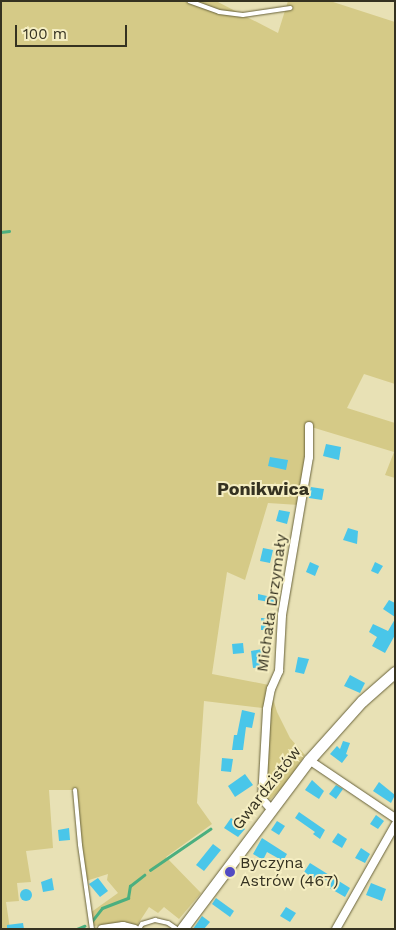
<!DOCTYPE html>
<meta charset="utf-8">
<style>
body{margin:0}
#map{position:relative;width:396px;height:930px;overflow:hidden;background:#e8e1b5;font-family:"Work Sans",sans-serif}
div>[style]{position:absolute}
.green>*{inset:0;background:#d5ca87}
.stream>*{height:2.5px;margin:-1.25px;padding:0 1.25px;transform-origin:1.25px;border-radius:1.25px;background:#4baf7f}
.building>*{inset:0;background:#49c6e9}
.round{border-radius:50%}
.roads{filter:drop-shadow(0 0 1px #68623a) drop-shadow(0 0 1px #68623a)}
.lane>*{height:4px;margin:-2px;padding:0 2px;transform-origin:2px;border-radius:2px;background:#fff}
.street>*{height:8px;margin:-4px;padding:0 4px;transform-origin:4px;border-radius:4px;background:#fff}
.secondary>*{height:11px;margin:-5.5px;padding:0 5.5px;transform-origin:5.5px;border-radius:5.5px;background:#fff}
.dots>*{width:14px;height:14px;translate:-50% -50%;box-sizing:border-box;border:2px solid #f5eec2;border-radius:50%}
span{translate:-50% -50%;white-space:nowrap;text-align:center;line-height:1.15;-webkit-text-stroke:4px #f5eec2;paint-order:stroke}
.street-label{font-size:16px;color:#353221}
.poi-label{font-size:16px;color:#353221}
.left{translate:0 -50%;text-align:left}
.neighbourhood-label{font-size:18px;color:#353221;font-weight:700}
.frame{position:absolute;inset:0;border:2px solid #353221;pointer-events:none}
.scale{position:absolute;left:15px;top:25px;width:112px;height:22px;box-sizing:border-box;border:2px solid #353221;border-top:0;padding-left:6px;font-size:15px;line-height:18px;white-space:nowrap;color:#353221;-webkit-text-stroke:4px #f5eec2;paint-order:stroke}
</style>
<div id="map">
<div class="green">
<i style="clip-path:polygon(1px 1px,216px 1px,278px 33px,288px 1px,330px 1px,395px 22px,395px 384px,364px 374px,347px 408px,395px 423px,395px 478px,385px 475px,394px 452px,308px 426px,299px 505px,268px 503px,245px 580px,227px 572px,212px 674px,269px 685px,263px 708px,204px 701px,197px 803px,212px 824px,166px 857px,201px 893px,179px 919px,164px 907px,158px 913px,149px 907px,136px 927px,125px 923px,93px 926px,90px 913px,118px 893px,107px 880px,108px 874px,86px 881px,75px 790px,49px 790px,53px 848px,26px 851px,31px 882px,17px 883px,19px 901px,6px 902px,10px 929px,1px 929px)"></i>
<i style="clip-path:polygon(271px 692px,277px 712px,290px 738px,305px 755px,288px 781px,271px 799px,262px 799px)"></i>
</div>
<div class="stream">
<i style="left:1px;top:232px;width:8px;rotate:-7deg"></i>
<i style="left:150px;top:870px;width:73px;rotate:-34.3deg"></i>
<i style="left:92px;top:921px;width:16px;rotate:-52deg"></i>
<i style="left:102px;top:908px;width:28px;rotate:-21deg"></i>
<i style="left:128px;top:898px;width:12px;rotate:-81deg"></i>
<i style="left:130px;top:886px;width:18px;rotate:-38deg"></i>
<i style="left:77px;top:929px;width:8px;rotate:-23deg"></i>
</div>
<div class="building">
<i style="clip-path:polygon(326px 444px,341px 447px,339px 460px,323px 456px)"></i>
<i style="clip-path:polygon(270px 457px,288px 460px,286px 470px,268px 466px)"></i>
<i style="clip-path:polygon(311px 487px,324px 489px,322px 500px,309px 498px)"></i>
<i style="clip-path:polygon(279px 510px,290px 512px,287px 524px,276px 521px)"></i>
<i style="clip-path:polygon(348px 528px,358px 531px,357px 544px,343px 540px)"></i>
<i style="clip-path:polygon(263px 548px,273px 550px,270px 563px,260px 561px)"></i>
<i style="clip-path:polygon(310px 562px,319px 566px,315px 576px,306px 572px)"></i>
<i style="clip-path:polygon(375px 562px,383px 566px,378px 574px,371px 571px)"></i>
<i style="clip-path:polygon(258px 594px,276px 598px,275px 603px,258px 600px)"></i>
<i style="clip-path:polygon(389px 600px,395px 603px,395px 617px,383px 609px)"></i>
<i style="clip-path:polygon(261px 618px,271px 618px,271px 630px,261px 630px)"></i>
<i style="clip-path:polygon(395px 619px,395px 635px,385px 653px,372px 646px,377px 637px,369px 632px,373px 624px,388px 631px)"></i>
<i style="clip-path:polygon(243px 643px,244px 653px,233px 654px,232px 644px)"></i>
<i style="clip-path:polygon(262px 649px,264px 667px,253px 668px,251px 651px)"></i>
<i style="clip-path:polygon(298px 657px,309px 659px,304px 674px,295px 672px)"></i>
<i style="clip-path:polygon(350px 675px,365px 683px,360px 693px,344px 686px)"></i>
<i style="clip-path:polygon(242px 710px,255px 713px,252px 728px,246px 727px,243px 750px,232px 750px,234px 735px,237px 735px)"></i>
<i style="clip-path:polygon(343px 741px,350px 743px,346px 754px,348px 755px,342px 763px,330px 754px,337px 746px,340px 749px)"></i>
<i style="clip-path:polygon(222px 758px,233px 759px,231px 772px,221px 771px)"></i>
<i style="clip-path:polygon(245px 774px,253px 785px,235px 797px,228px 786px)"></i>
<i style="clip-path:polygon(312px 780px,324px 791px,319px 799px,305px 790px)"></i>
<i style="clip-path:polygon(379px 782px,395px 795px,391px 803px,373px 791px)"></i>
<i style="clip-path:polygon(336px 785px,343px 789px,336px 799px,329px 794px)"></i>
<i style="clip-path:polygon(299px 812px,325px 830px,320px 839px,313px 834px,315px 832px,295px 818px)"></i>
<i style="clip-path:polygon(376px 815px,384px 821px,378px 829px,370px 824px)"></i>
<i style="clip-path:polygon(231px 818px,245px 829px,238px 837px,224px 828px)"></i>
<i style="clip-path:polygon(277px 821px,285px 826px,279px 835px,271px 830px)"></i>
<i style="clip-path:polygon(69px 828px,70px 840px,59px 841px,58px 830px)"></i>
<i style="clip-path:polygon(338px 833px,347px 839px,342px 848px,332px 842px)"></i>
<i style="clip-path:polygon(262px 838px,287px 854px,283px 861px,267px 852px,263px 860px,253px 854px)"></i>
<i style="clip-path:polygon(213px 844px,221px 850px,204px 871px,196px 865px)"></i>
<i style="clip-path:polygon(361px 848px,370px 854px,365px 863px,355px 858px)"></i>
<i style="clip-path:polygon(310px 863px,350px 888px,345px 897px,326px 886px,329px 882px,318px 876px,316px 880px,304px 872px)"></i>
<i style="clip-path:polygon(52px 878px,54px 890px,43px 892px,41px 882px)"></i>
<i style="clip-path:polygon(98px 878px,108px 891px,100px 897px,89px 884px)"></i>
<i style="clip-path:polygon(371px 883px,386px 889px,382px 901px,366px 895px)"></i>
<i class="round" style="left:20px;top:889px;width:12px;height:12px"></i>
<i style="clip-path:polygon(216px 898px,234px 911px,230px 917px,212px 904px)"></i>
<i style="clip-path:polygon(286px 907px,296px 913px,290px 922px,280px 916px)"></i>
<i style="clip-path:polygon(202px 916px,210px 922px,204px 929px,193px 929px)"></i>
<i style="clip-path:polygon(23px 923px,24px 929px,7px 929px,7px 925px)"></i>
</div>
<div class="roads">
<div class="lane">
<i style="left:189px;top:1px;width:32px;rotate:20deg"></i>
<i style="left:219px;top:12px;width:24px;rotate:7deg"></i>
<i style="left:243px;top:15px;width:48px;rotate:-8.5deg"></i>
<i style="left:75px;top:790px;width:55px;rotate:84.8deg"></i>
<i style="left:80px;top:845px;width:85px;rotate:81.9deg"></i>
<i style="left:139px;top:929px;width:6px;rotate:-59deg"></i>
<i style="left:142px;top:924px;width:14px;rotate:-17deg"></i>
<i style="left:155px;top:920px;width:13px;rotate:13deg"></i>
<i style="left:168px;top:923px;width:11px;rotate:34deg"></i>
</div>
<div class="street">
<i style="left:309px;top:760px;width:104px;rotate:34deg"></i>
<i style="left:271px;top:809px;width:13px;rotate:-132deg"></i>
<i style="left:262px;top:799px;width:90px;rotate:-86.8deg"></i>
<i style="left:267px;top:709px;width:20px;rotate:-79deg"></i>
<i style="left:271px;top:689px;width:20px;rotate:-66deg"></i>
<i style="left:279px;top:671px;width:56px;rotate:-86.9deg"></i>
<i style="left:282px;top:615px;width:160px;rotate:-80.3deg"></i>
<i style="left:309px;top:457px;width:31px;rotate:-90deg"></i>
<i style="left:102px;top:929px;width:21px;rotate:-8deg"></i>
<i style="left:123px;top:926px;width:12px;rotate:14deg"></i>
<i style="left:336px;top:929px;width:120px;rotate:-60.4deg"></i>
</div>
<div class="secondary">
<i style="left:182px;top:929px;width:211px;rotate:-53.1deg"></i>
<i style="left:309px;top:760px;width:79px;rotate:-48.1deg"></i>
<i style="left:362px;top:701px;width:44px;rotate:-41.3deg"></i>
</div>
</div>
<div class="dots">
<i style="left:230px;top:872px;background:#524bc2"></i>
</div>
<div class="street-label">
<span style="left:272px;top:603px;rotate:-82deg">Michała Drzymały</span>
<span style="left:267px;top:788px;rotate:-52deg">Gwardzistów</span>
</div>
<div class="poi-label">
<span class="left" style="left:240px;top:872px">Byczyna<br>Astrów (467)</span>
</div>
<div class="neighbourhood-label">
<span style="left:263px;top:489px">Ponikwica</span>
</div>
<div class="frame"></div>
<div class="scale">100 m</div>
</div>
